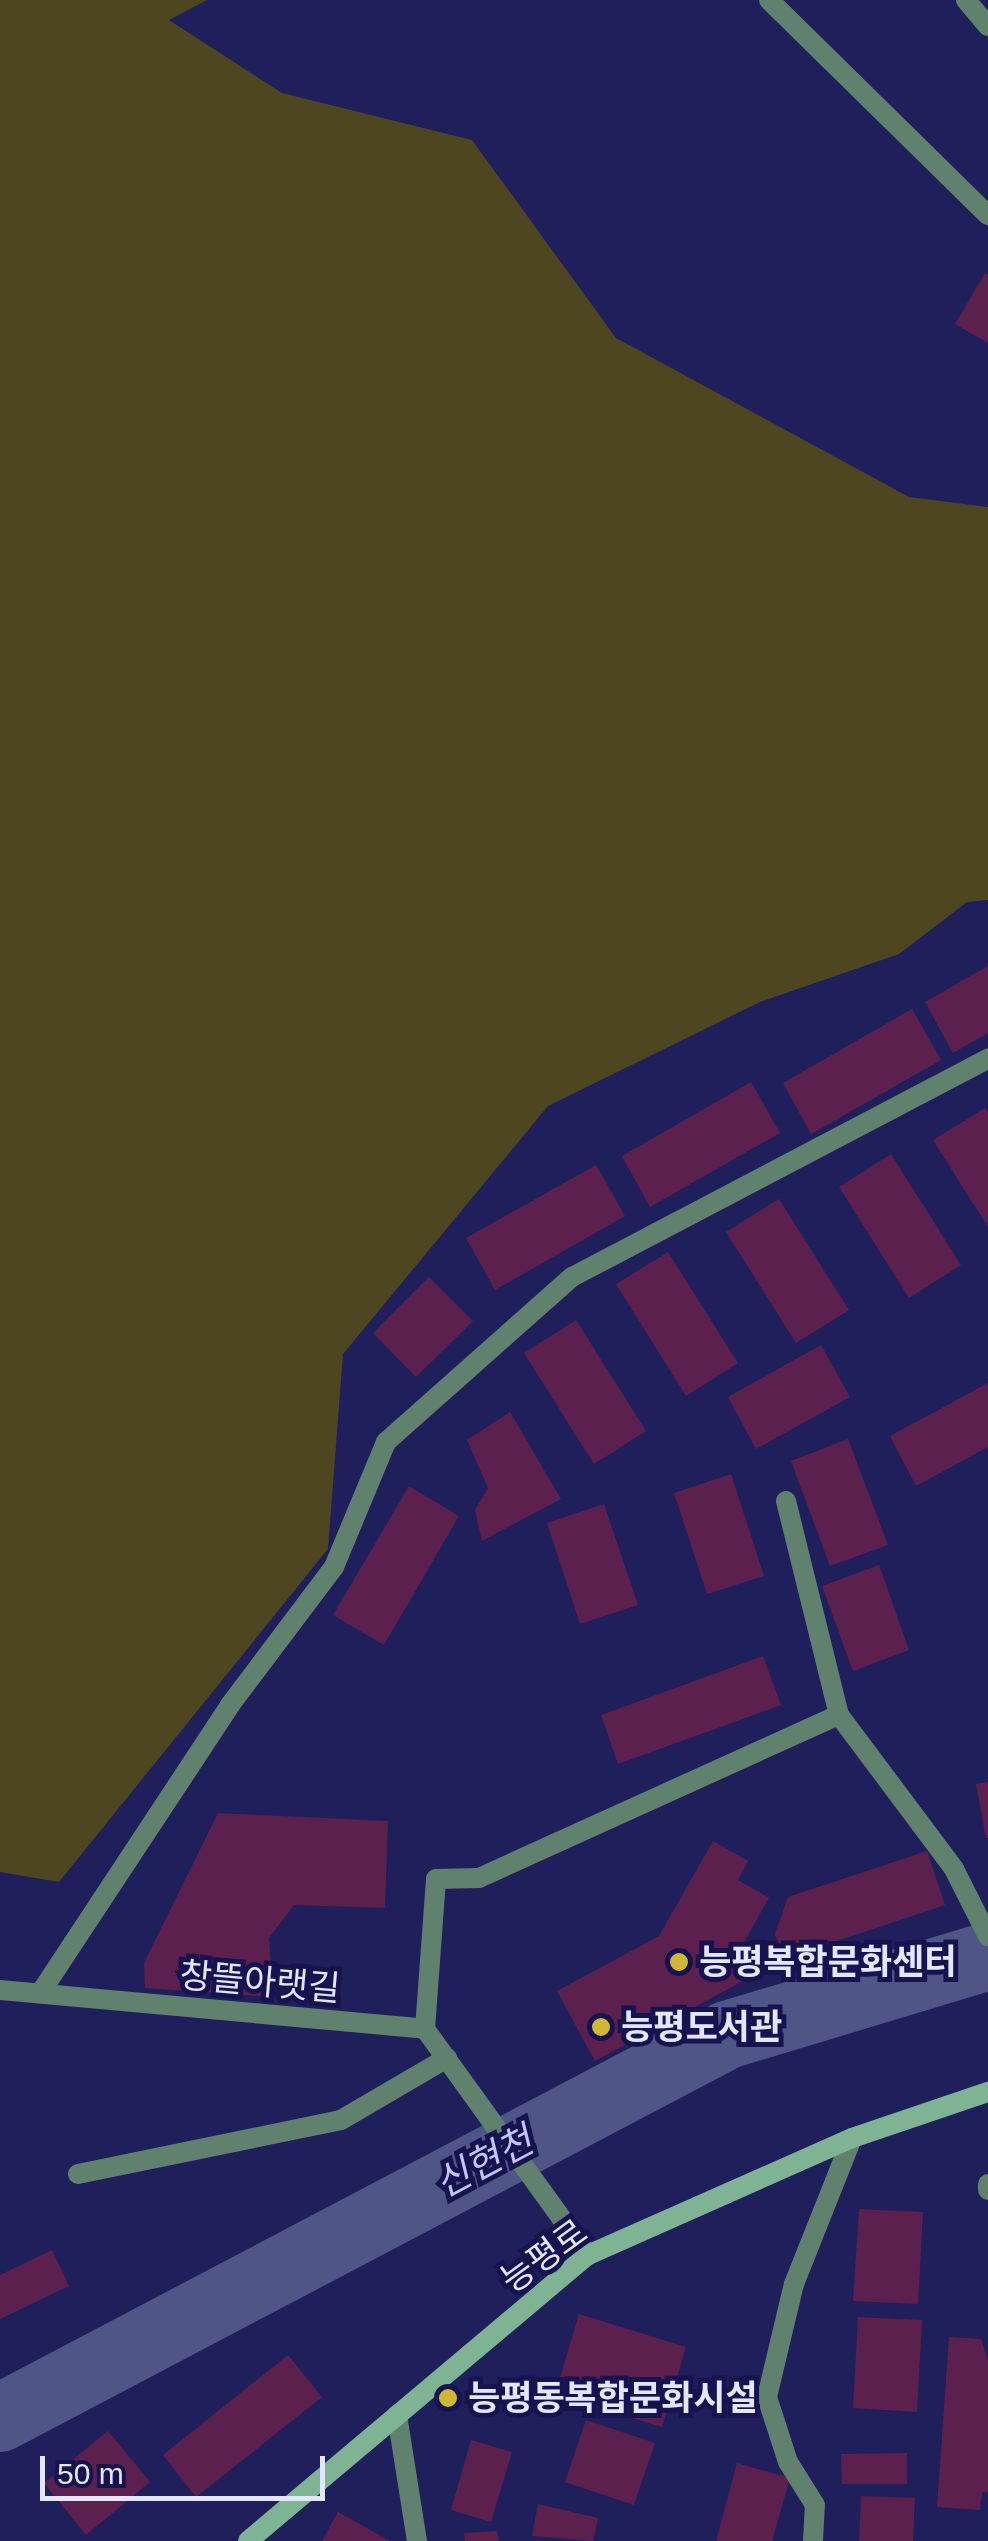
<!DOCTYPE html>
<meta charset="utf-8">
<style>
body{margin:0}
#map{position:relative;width:988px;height:2541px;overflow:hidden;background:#1f1f5c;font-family:Arial,"Noto Sans KR",sans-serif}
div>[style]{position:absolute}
.green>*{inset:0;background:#4e4621}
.river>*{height:68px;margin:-34px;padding:0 34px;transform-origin:34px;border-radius:34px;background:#4f5587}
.building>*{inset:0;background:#5c204e}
.service>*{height:20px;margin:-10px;padding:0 10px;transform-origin:10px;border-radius:10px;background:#60816d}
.minor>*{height:20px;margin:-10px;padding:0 10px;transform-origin:10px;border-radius:10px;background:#60816d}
.secondary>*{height:20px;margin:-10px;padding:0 10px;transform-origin:10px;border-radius:10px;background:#7eb393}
.dots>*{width:28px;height:28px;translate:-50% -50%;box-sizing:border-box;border:5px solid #171350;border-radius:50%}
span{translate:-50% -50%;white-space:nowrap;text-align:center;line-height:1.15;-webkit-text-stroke:10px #171350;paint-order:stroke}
.poi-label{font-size:35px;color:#e2e6fe;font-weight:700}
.left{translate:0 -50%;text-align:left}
.street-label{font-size:35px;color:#e2e6fe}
.water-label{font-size:38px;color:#bfc7f6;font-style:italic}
.scale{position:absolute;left:40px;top:2456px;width:285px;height:45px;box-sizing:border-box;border:5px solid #e2e6fe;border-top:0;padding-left:12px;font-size:30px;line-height:35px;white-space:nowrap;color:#e2e6fe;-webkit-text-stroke:8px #171350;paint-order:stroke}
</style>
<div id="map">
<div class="green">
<i style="clip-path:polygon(0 0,207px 0,169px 20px,282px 93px,472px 140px,616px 338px,909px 497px,988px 507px,988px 900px,967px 902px,899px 954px,760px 1002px,548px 1106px,343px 1354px,328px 1549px,59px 1882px,0 1872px)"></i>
</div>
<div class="river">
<i style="left:0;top:2418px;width:822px;rotate:-27.78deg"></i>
<i style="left:727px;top:2035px;width:273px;rotate:-16.8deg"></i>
</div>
<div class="building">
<i style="clip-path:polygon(985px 273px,988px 275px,988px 343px,955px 324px)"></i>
<i style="clip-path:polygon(988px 966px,988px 1033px,953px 1053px,925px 1002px)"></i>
<i style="clip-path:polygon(912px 1009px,941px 1060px,811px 1134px,783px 1083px)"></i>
<i style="clip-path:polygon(751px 1082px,780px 1133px,650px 1207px,622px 1156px)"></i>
<i style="clip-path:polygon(985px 1108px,988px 1112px,988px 1227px,933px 1140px)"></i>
<i style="clip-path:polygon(891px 1154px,961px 1265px,909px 1298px,839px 1187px)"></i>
<i style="clip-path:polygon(596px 1165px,625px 1216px,495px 1290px,466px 1238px)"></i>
<i style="clip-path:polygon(779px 1199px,849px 1310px,796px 1343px,726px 1232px)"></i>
<i style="clip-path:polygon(668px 1252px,738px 1363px,686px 1396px,616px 1284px)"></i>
<i style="clip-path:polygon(429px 1277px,473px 1321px,416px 1377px,373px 1333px)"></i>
<i style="clip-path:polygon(576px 1320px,646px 1431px,594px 1464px,524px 1353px)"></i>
<i style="clip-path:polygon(821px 1345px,850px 1397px,756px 1449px,728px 1397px)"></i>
<i style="clip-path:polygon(988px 1383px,988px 1447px,916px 1486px,890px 1436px)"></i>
<i style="clip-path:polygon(510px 1412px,561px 1499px,482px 1541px,475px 1510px,488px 1488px,467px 1440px)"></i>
<i style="clip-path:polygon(848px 1439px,888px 1545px,830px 1566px,791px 1461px)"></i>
<i style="clip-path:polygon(731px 1474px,764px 1576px,707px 1594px,674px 1493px)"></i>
<i style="clip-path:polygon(409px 1486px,459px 1516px,384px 1645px,333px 1615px)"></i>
<i style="clip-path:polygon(604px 1504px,638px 1605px,580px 1624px,547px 1523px)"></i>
<i style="clip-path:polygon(879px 1565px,909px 1650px,853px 1671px,822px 1586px)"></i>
<i style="clip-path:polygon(763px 1656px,781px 1705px,618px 1764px,601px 1715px)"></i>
<i style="clip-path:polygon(988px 1782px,988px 1838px,986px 1838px,976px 1784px)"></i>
<i style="clip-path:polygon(218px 1813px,388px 1821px,385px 1908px,294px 1905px,269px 1938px,273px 1997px,145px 1988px,144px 1963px)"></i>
<i style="clip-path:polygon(713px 1841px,748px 1861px,738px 1880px,769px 1898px,740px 1949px,754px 1975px,595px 2061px,557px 1991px,659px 1936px)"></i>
<i style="clip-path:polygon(927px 1851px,945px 1905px,783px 1959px,775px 1934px,788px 1897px)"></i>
<i style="clip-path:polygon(859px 2209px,923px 2212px,918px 2304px,853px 2301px)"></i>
<i style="clip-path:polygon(52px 2250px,69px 2286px,0 2319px,0 2275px)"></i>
<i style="clip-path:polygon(579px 2314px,686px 2347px,662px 2427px,555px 2395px)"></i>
<i style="clip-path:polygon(858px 2317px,922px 2320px,917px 2412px,853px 2408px)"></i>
<i style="clip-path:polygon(949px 2337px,981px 2339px,988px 2360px,988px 2492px,982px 2492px,980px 2510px,937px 2507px)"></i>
<i style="clip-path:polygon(288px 2355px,322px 2397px,196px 2497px,163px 2455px)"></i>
<i style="clip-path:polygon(586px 2420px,655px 2443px,634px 2505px,565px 2482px)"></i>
<i style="clip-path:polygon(108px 2431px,150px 2482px,86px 2535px,44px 2483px)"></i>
<i style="clip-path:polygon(471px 2440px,512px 2452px,491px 2522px,451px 2510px)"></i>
<i style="clip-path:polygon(907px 2453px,907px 2484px,842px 2484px,841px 2454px)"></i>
<i style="clip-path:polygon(737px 2463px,790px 2478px,772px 2541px,716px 2541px)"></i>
<i style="clip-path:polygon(861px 2496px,915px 2498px,913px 2541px,859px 2541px)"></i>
<i style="clip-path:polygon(538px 2504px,598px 2518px,593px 2541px,532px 2536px)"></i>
<i style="clip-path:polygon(338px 2512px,390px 2541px,322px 2541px)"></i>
<i style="clip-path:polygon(497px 2531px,499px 2541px,465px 2541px,464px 2533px)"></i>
</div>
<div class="service">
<i style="left:769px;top:0;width:307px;rotate:44.5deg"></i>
<i style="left:966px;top:0;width:34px;rotate:50deg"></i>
<i style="left:786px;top:1501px;width:220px;rotate:76.1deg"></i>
<i style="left:839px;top:1715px;width:192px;rotate:53.2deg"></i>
<i style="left:954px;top:1869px;width:75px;rotate:63.1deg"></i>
<i style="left:41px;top:1992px;width:344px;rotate:-56.6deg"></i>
<i style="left:230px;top:1705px;width:173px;rotate:-53deg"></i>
<i style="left:334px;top:1567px;width:135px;rotate:-67.4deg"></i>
<i style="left:386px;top:1442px;width:249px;rotate:-41.6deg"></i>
<i style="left:572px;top:1277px;width:470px;rotate:-27.7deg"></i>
<i style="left:425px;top:2029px;width:150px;rotate:-85.8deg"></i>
<i style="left:436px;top:1879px;width:43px;rotate:-1.3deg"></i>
<i style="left:479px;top:1878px;width:395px;rotate:-24.4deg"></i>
<i style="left:78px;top:2174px;width:268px;rotate:-11.6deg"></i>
<i style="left:341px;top:2120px;width:123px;rotate:-30.3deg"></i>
<i style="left:988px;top:2184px;width:6px;rotate:90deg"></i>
<i style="left:397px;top:2415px;width:128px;rotate:81deg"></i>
<i style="left:813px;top:2541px;width:36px;rotate:-87deg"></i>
<i style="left:815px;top:2505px;width:51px;rotate:-122.1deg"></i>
<i style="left:788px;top:2462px;width:68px;rotate:-107.9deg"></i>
<i style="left:767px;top:2397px;width:116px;rotate:-76.6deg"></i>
<i style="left:794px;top:2284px;width:157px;rotate:-68.3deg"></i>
</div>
<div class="minor">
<i style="left:0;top:1990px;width:427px;rotate:5.2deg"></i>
<i style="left:425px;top:2029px;width:279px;rotate:54.2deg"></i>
</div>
<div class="secondary">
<i style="left:248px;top:2541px;width:444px;rotate:-40.1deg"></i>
<i style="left:588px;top:2255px;width:289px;rotate:-23.9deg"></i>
<i style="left:852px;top:2138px;width:144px;rotate:-18.7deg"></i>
</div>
<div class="dots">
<i style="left:679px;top:1962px;background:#d0b736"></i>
<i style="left:601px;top:2027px;background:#d0b736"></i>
<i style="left:448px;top:2398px;background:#d0b736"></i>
</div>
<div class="poi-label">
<span class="left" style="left:699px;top:1962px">능평복합문화센터</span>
<span class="left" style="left:621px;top:2027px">능평도서관</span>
<span class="left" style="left:468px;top:2398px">능평동복합문화시설</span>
</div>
<div class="street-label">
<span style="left:260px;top:1982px;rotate:5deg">창뜰아랫길</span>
<span style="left:544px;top:2256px;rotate:-36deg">능평로</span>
</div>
<div class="water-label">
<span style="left:484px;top:2163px;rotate:-28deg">신현천</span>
</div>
<div class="scale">50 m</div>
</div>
